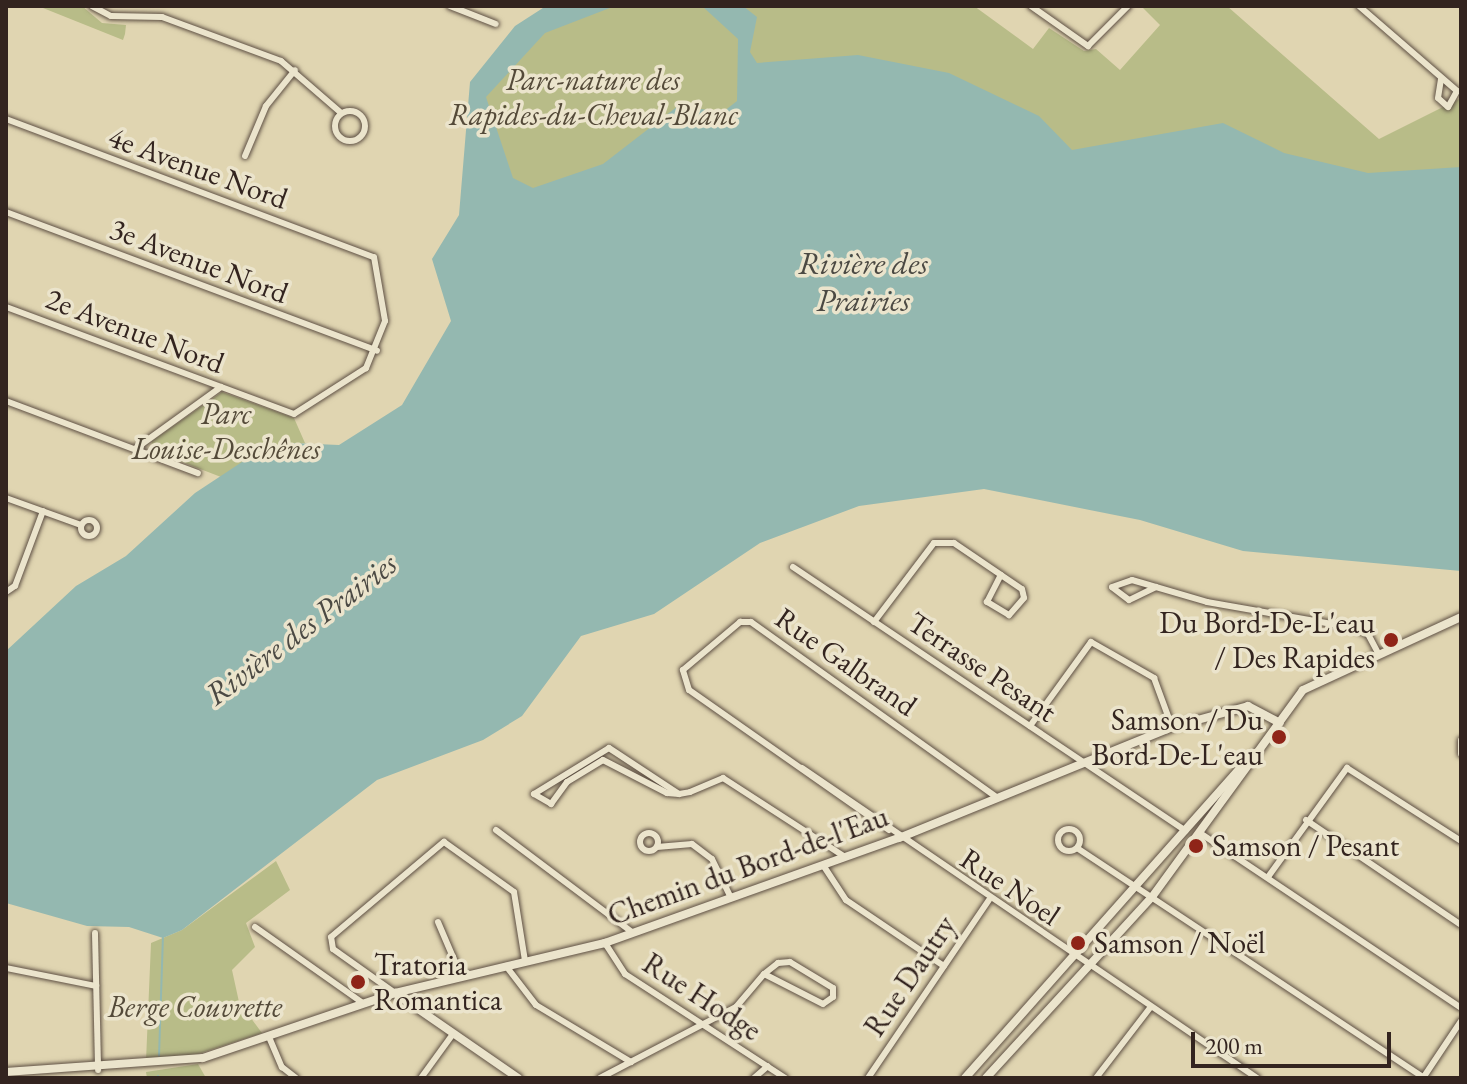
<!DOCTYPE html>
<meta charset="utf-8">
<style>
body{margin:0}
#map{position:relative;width:1467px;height:1084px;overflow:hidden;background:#e0d5b1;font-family:"EB Garamond",serif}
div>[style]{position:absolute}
.green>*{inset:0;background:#b8bc88}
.water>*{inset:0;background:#94b8b0}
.stream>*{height:2px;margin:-1px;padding:0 1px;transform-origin:1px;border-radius:1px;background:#94b8b0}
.roads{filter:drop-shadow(0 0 2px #5e5044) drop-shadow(0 0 2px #5e5044)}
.street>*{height:6px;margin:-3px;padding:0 3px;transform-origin:3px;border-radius:3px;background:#ebe4cc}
.street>.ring{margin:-3px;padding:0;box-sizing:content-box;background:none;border:6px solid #ebe4cc;border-radius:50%}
.secondary>*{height:8px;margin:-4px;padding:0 4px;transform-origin:4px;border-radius:4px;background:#ebe4cc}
.dots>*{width:22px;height:22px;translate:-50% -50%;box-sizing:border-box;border:4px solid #ebe4cc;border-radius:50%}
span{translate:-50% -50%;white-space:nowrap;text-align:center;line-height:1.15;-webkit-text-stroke:7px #ebe4cc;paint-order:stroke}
.park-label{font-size:30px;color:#544a39;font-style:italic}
.street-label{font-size:30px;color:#33241f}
.poi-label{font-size:30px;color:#33241f}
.right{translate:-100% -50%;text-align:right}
.left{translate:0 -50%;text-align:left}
.water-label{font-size:32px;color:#4b4943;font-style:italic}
.frame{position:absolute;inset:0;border:8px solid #33241f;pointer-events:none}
.scale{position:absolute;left:1191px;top:1032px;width:200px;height:36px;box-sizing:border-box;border:4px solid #33241f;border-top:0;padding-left:10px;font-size:24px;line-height:28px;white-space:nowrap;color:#33241f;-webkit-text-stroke:6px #ebe4cc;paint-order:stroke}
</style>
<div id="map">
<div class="green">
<i style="clip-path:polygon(38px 6px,82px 6px,102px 23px,126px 25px,125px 34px,123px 40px)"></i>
<i style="clip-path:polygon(579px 6px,974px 6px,1033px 49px,1049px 28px,1084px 51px,1096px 49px,1120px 70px,1160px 25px,1141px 6px,1227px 6px,1379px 139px,1461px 98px,1461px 216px,516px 229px,481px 78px)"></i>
<i style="clip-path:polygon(222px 392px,294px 418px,305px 443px,271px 446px,221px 477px,151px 450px,152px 441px)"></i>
<i style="clip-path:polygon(276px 861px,290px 890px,246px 923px,255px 947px,232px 970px,239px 1002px,262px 1033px,195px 1055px,146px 1061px,151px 943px,182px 930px)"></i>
<i style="clip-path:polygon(198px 1064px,206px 1078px,147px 1078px,146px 1072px)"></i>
</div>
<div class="water">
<i style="clip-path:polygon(546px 6px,615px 6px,545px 33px,486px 97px,513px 178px,533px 188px,603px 164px,678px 106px,723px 112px,737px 101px,738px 39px,702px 6px,743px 6px,757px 17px,750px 52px,757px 63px,858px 55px,949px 73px,1039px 116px,1072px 150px,1223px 123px,1284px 153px,1368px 173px,1461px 167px,1461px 571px,1243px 551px,1140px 520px,984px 489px,859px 506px,760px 543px,654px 614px,581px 636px,522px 716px,483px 740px,377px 780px,182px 930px,163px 938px,129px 927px,87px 926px,6px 903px,6px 651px,76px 586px,126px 556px,195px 493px,257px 452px,292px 443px,339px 445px,402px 405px,451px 321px,432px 259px,459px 215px,470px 82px,515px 26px)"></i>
</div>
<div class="stream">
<i style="left:159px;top:1056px;width:118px;rotate:-88.1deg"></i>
<i style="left:158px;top:1078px;width:2px;rotate:-90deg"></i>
</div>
<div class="roads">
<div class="street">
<i style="left:92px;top:6px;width:21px;rotate:28deg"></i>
<i style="left:111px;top:16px;width:51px;rotate:1.1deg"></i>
<i style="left:162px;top:17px;width:127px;rotate:20.3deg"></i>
<i style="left:281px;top:61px;width:78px;rotate:40.8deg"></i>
<i style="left:450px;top:6px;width:49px;rotate:21.4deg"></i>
<i style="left:1031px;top:6px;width:70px;rotate:35.1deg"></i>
<i style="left:1088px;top:46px;width:57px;rotate:-45deg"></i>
<i style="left:1359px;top:6px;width:130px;rotate:40.9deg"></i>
<i style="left:1457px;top:91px;width:18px;rotate:119deg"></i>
<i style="left:1448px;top:107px;width:13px;rotate:-138deg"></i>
<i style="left:1438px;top:98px;width:20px;rotate:-81deg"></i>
<i class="ring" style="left:335px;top:111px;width:24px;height:24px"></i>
<i style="left:6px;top:119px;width:393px;rotate:20.6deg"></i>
<i style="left:374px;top:257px;width:65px;rotate:80.2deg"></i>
<i style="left:385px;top:321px;width:51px;rotate:112deg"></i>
<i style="left:366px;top:368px;width:85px;rotate:147.4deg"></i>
<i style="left:294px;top:414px;width:307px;rotate:-159.6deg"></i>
<i style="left:245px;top:156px;width:54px;rotate:-67.2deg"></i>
<i style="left:266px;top:106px;width:46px;rotate:-51.1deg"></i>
<i style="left:6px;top:212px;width:396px;rotate:20.5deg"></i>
<i style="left:6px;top:401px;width:205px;rotate:20.6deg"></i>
<i style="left:135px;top:449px;width:106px;rotate:-35.8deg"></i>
<i style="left:6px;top:498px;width:80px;rotate:19.8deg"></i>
<i class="ring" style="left:81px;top:520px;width:10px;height:10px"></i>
<i style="left:793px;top:567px;width:473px;rotate:33.9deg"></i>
<i style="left:1156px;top:587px;width:30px;rotate:154deg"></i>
<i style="left:1129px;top:600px;width:21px;rotate:-143deg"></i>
<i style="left:1112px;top:587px;width:21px;rotate:-19deg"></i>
<i style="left:1132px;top:580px;width:78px;rotate:16.3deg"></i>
<i style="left:1207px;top:602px;width:150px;rotate:10deg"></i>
<i style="left:1355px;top:628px;width:14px;rotate:25deg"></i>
<i style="left:1368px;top:634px;width:21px;rotate:62deg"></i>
<i style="left:6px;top:592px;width:11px;rotate:-34deg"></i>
<i style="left:15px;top:586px;width:80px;rotate:-69.5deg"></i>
<i style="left:874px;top:622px;width:99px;rotate:-52.8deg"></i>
<i style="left:934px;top:543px;width:20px"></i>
<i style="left:954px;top:543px;width:57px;rotate:34.2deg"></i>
<i style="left:1001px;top:575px;width:25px;rotate:34deg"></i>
<i style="left:1022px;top:589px;width:9px;rotate:77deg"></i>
<i style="left:1024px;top:598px;width:23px;rotate:131deg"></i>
<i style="left:1009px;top:615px;width:26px;rotate:-149deg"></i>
<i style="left:987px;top:602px;width:30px;rotate:-63deg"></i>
<i style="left:1030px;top:726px;width:104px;rotate:-54deg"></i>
<i style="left:1091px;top:642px;width:73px;rotate:29.7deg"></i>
<i style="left:1154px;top:678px;width:52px;rotate:69.8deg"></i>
<i style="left:1461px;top:740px;width:14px;rotate:90deg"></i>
<i style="left:802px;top:768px;width:551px;rotate:34.27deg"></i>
<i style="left:679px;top:794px;width:84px;rotate:-146.7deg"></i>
<i style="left:609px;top:748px;width:88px;rotate:148.5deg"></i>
<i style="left:534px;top:794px;width:20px;rotate:30deg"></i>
<i style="left:551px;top:804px;width:27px;rotate:-54deg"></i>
<i style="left:567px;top:782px;width:42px;rotate:-31.4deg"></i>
<i style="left:603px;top:760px;width:72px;rotate:27.3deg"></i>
<i style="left:667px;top:793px;width:12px;rotate:5deg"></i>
<i style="left:679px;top:794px;width:11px;rotate:-10deg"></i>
<i style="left:690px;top:792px;width:36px;rotate:-23deg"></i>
<i style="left:723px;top:778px;width:145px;rotate:32.9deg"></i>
<i style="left:1306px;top:820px;width:187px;rotate:34.1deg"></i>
<i class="ring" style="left:1058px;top:829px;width:16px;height:16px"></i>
<i style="left:496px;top:830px;width:171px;rotate:36.9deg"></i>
<i style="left:889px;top:830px;width:244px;rotate:-145deg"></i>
<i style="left:689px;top:690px;width:21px;rotate:-107deg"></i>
<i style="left:683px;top:670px;width:75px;rotate:-40.1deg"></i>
<i style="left:740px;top:622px;width:11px"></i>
<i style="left:751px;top:622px;width:300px;rotate:35.5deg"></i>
<i class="ring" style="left:640px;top:833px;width:12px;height:12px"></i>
<i style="left:1200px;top:833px;width:314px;rotate:33.8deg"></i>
<i style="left:657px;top:847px;width:35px;rotate:-5deg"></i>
<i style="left:692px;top:844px;width:25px;rotate:37deg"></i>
<i style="left:712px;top:859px;width:43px;rotate:64deg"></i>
<i style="left:1077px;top:848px;width:417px;rotate:33.5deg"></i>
<i style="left:823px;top:865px;width:42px;rotate:56.7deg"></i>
<i style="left:846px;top:900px;width:118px;rotate:34deg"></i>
<i style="left:1268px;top:877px;width:135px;rotate:-54.1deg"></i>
<i style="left:1347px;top:768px;width:135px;rotate:32.6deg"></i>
<i style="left:438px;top:922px;width:59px;rotate:66.9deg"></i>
<i style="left:255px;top:927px;width:133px;rotate:35.2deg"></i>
<i style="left:95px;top:933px;width:137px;rotate:88.7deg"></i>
<i style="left:605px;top:943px;width:37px;rotate:57deg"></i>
<i style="left:625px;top:974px;width:191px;rotate:33deg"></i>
<i style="left:506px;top:966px;width:49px;rotate:52.4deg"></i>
<i style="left:536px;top:1005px;width:111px;rotate:31deg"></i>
<i style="left:6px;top:968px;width:92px;rotate:11.3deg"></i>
<i style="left:395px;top:993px;width:76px;rotate:-144.6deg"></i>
<i style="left:333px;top:949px;width:12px;rotate:-99deg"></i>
<i style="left:331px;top:937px;width:148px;rotate:-40.1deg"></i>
<i style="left:444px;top:842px;width:86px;rotate:35.5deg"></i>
<i style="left:514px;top:892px;width:70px;rotate:80.9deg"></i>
<i style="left:269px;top:1037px;width:33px;rotate:67deg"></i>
<i style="left:282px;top:1067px;width:18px;rotate:38deg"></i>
<i style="left:421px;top:1078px;width:54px;rotate:-54deg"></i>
<i style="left:600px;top:1078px;width:153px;rotate:-27.6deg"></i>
<i style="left:736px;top:1007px;width:43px;rotate:-49.7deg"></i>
<i style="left:764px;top:974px;width:18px;rotate:-38deg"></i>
<i style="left:778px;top:963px;width:12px;rotate:-5deg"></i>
<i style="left:790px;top:962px;width:50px;rotate:31.2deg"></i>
<i style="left:833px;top:988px;width:9px;rotate:90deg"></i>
<i style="left:833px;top:997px;width:12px;rotate:145deg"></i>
<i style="left:823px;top:1004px;width:66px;rotate:-153deg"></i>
<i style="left:754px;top:1078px;width:18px;rotate:-41deg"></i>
<i style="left:868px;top:1078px;width:215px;rotate:-55.8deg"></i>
<i style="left:1096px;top:1078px;width:88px;rotate:-52.4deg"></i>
<i style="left:1423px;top:1078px;width:69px;rotate:-56.3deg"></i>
</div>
<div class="secondary">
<i style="left:395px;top:993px;width:150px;rotate:34.6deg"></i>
<i style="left:6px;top:1072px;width:197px;rotate:-4.1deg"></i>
<i style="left:203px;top:1058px;width:203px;rotate:-18.7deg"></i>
<i style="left:395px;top:993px;width:216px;rotate:-13.4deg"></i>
<i style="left:605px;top:943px;width:312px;rotate:-19.7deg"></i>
<i style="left:899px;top:838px;width:295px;rotate:-22.1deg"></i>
<i style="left:1172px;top:727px;width:79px;rotate:-15.4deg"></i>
<i style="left:1248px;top:706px;width:36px;rotate:28deg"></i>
<i style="left:965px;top:1078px;width:429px;rotate:-48.4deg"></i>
<i style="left:986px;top:1078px;width:246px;rotate:-47.5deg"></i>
<i style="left:1152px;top:897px;width:256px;rotate:-53.9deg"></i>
<i style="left:1303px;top:690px;width:174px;rotate:-24.8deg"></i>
</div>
</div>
<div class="dots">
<i style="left:1391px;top:640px;background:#8f2418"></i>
<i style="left:1279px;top:737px;background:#8f2418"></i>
<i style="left:1196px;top:846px;background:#8f2418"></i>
<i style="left:1078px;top:943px;background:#8f2418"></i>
<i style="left:358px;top:982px;background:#8f2418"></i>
</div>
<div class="park-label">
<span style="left:593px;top:97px">Parc-nature des<br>Rapides-du-Cheval-Blanc</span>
<span style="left:226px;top:431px">Parc<br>Louise-Deschênes</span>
<span style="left:195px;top:1007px">Berge Couvrette</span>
</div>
<div class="street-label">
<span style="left:198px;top:168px;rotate:20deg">4e Avenue Nord</span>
<span style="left:199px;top:261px;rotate:21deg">3e Avenue Nord</span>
<span style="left:135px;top:331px;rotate:21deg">2e Avenue Nord</span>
<span style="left:846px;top:662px;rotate:35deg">Rue Galbrand</span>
<span style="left:982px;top:667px;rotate:34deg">Terrasse Pesant</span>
<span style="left:748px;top:866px;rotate:-20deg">Chemin du Bord-de-l'Eau</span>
<span style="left:1010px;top:887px;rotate:34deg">Rue Noel</span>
<span style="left:910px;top:976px;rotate:-56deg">Rue Dautry</span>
<span style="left:702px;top:997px;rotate:33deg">Rue Hodge</span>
</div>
<div class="poi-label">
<span class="right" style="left:1375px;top:640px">Du Bord-De-L'eau<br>/ Des Rapides</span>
<span class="right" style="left:1263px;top:737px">Samson / Du<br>Bord-De-L'eau</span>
<span class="left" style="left:1212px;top:846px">Samson / Pesant</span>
<span class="left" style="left:1094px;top:943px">Samson / Noël</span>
<span class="left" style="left:374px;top:982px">Tratoria<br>Romantica</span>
</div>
<div class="water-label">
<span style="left:863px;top:282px">Rivière des<br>Prairies</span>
<span style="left:301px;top:629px;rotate:-37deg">Rivière des Prairies</span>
</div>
<div class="frame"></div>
<div class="scale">200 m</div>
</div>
